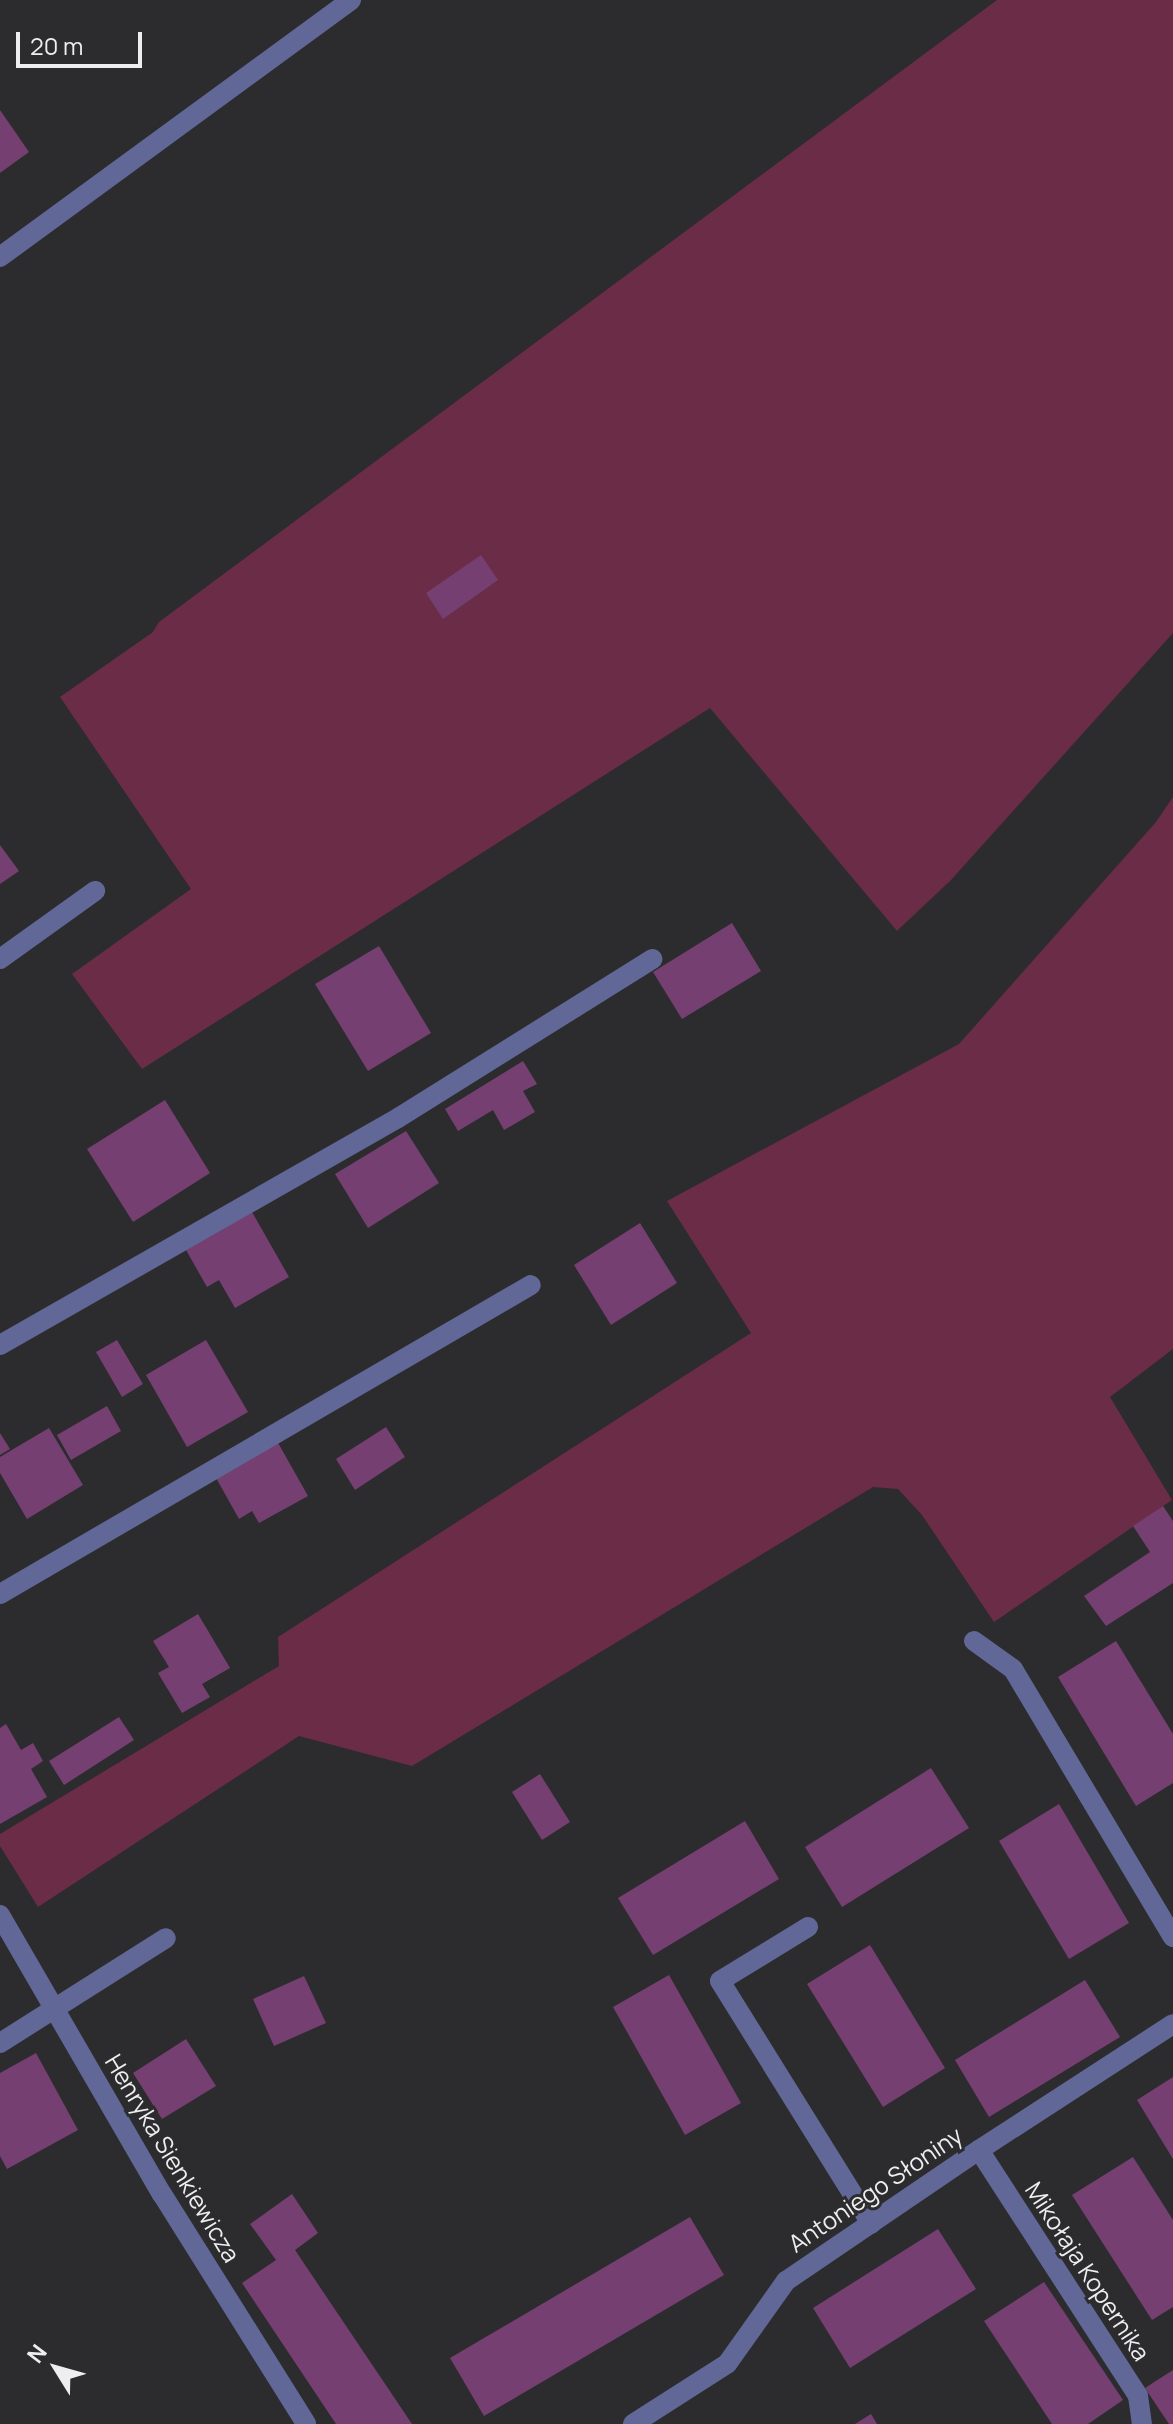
<!DOCTYPE html>
<meta charset="utf-8">
<style>
body{margin:0}
#map{position:relative;width:1173px;height:2424px;overflow:hidden;background:#2c2c2e;font-family:Manrope,sans-serif}
div>[style]{position:absolute}
.green>*{inset:0;background:#6a2c46}
.building>*{inset:0;background:#763f72}
.service>*{height:20px;margin:-10px;padding:0 10px;transform-origin:10px;border-radius:10px;background:#616796}
.minor>*{height:20px;margin:-10px;padding:0 10px;transform-origin:10px;border-radius:10px;background:#616796}
span{translate:-50% -50%;white-space:nowrap;text-align:center;line-height:1.15;-webkit-text-stroke:6px #2c2c2e;paint-order:stroke}
.street-label{font-size:24px;color:#eeedef}
.north{position:absolute;left:16px;top:2328px;width:80px;height:80px;-webkit-text-stroke:6px #2c2c2e;paint-order:stroke;rotate:307deg;font-size:22px;font-weight:700;line-height:32px;text-align:center;color:#eeedef}
.north::after{content:'';display:block;margin:auto;width:28px;height:36px;background:#eeedef;clip-path:polygon(50% 0,100% 100%,50% 72%,0 100%)}
.scale{position:absolute;left:16px;top:32px;width:126px;height:36px;box-sizing:border-box;border:4px solid #eeedef;border-top:0;padding-left:10px;font-size:24px;line-height:28px;white-space:nowrap;color:#eeedef;-webkit-text-stroke:6px #2c2c2e;paint-order:stroke}
</style>
<div id="map">
<div class="green">
<i style="clip-path:polygon(997px 0,1173px 0,1173px 633px,951px 880px,897px 931px,710px 708px,142px 1069px,72px 974px,191px 889px,60px 697px,153px 632px,159px 622px)"></i>
<i style="clip-path:polygon(1173px 797px,1173px 1349px,1110px 1397px,1172px 1500px,994px 1622px,922px 1515px,898px 1489px,873px 1487px,412px 1766px,299px 1736px,38px 1907px,0 1846px,0 1834px,279px 1666px,278px 1637px,751px 1333px,667px 1201px,959px 1044px,1156px 822px)"></i>
</div>
<div class="building">
<i style="clip-path:polygon(0 110px,29px 152px,0 173px)"></i>
<i style="clip-path:polygon(481px 555px,498px 580px,443px 619px,426px 593px)"></i>
<i style="clip-path:polygon(0 845px,19px 871px,0 884px)"></i>
<i style="clip-path:polygon(732px 923px,761px 971px,682px 1019px,653px 972px)"></i>
<i style="clip-path:polygon(379px 946px,431px 1033px,368px 1071px,315px 984px)"></i>
<i style="clip-path:polygon(523px 1061px,537px 1084px,523px 1091px,535px 1112px,504px 1130px,493px 1110px,458px 1131px,445px 1109px)"></i>
<i style="clip-path:polygon(165px 1100px,210px 1173px,133px 1222px,87px 1149px)"></i>
<i style="clip-path:polygon(406px 1131px,439px 1183px,368px 1228px,335px 1174px)"></i>
<i style="clip-path:polygon(252px 1212px,289px 1277px,235px 1308px,219px 1280px,207px 1287px,186px 1250px)"></i>
<i style="clip-path:polygon(640px 1223px,677px 1283px,611px 1325px,574px 1265px)"></i>
<i style="clip-path:polygon(117px 1340px,143px 1384px,122px 1397px,96px 1352px)"></i>
<i style="clip-path:polygon(206px 1340px,248px 1412px,187px 1447px,146px 1375px)"></i>
<i style="clip-path:polygon(107px 1406px,121px 1431px,71px 1460px,57px 1435px)"></i>
<i style="clip-path:polygon(386px 1427px,405px 1457px,355px 1490px,336px 1459px)"></i>
<i style="clip-path:polygon(49px 1428px,83px 1485px,27px 1519px,0 1473px,0 1457px)"></i>
<i style="clip-path:polygon(0 1433px,10px 1449px,0 1455px)"></i>
<i style="clip-path:polygon(277px 1441px,308px 1496px,259px 1523px,252px 1511px,239px 1519px,215px 1476px)"></i>
<i style="clip-path:polygon(1163px 1506px,1173px 1521px,1173px 1583px,1106px 1626px,1084px 1596px,1150px 1552px,1133px 1526px)"></i>
<i style="clip-path:polygon(198px 1614px,230px 1668px,202px 1684px,210px 1697px,182px 1713px,158px 1673px,169px 1667px,153px 1641px)"></i>
<i style="clip-path:polygon(1116px 1641px,1173px 1734px,1173px 1783px,1136px 1806px,1058px 1677px)"></i>
<i style="clip-path:polygon(119px 1717px,134px 1740px,64px 1785px,49px 1761px)"></i>
<i style="clip-path:polygon(6px 1724px,21px 1750px,33px 1743px,43px 1761px,31px 1769px,47px 1797px,0 1824px,0 1728px)"></i>
<i style="clip-path:polygon(931px 1768px,969px 1828px,842px 1907px,805px 1847px)"></i>
<i style="clip-path:polygon(540px 1774px,570px 1822px,542px 1840px,512px 1792px)"></i>
<i style="clip-path:polygon(1059px 1804px,1129px 1923px,1069px 1959px,999px 1841px)"></i>
<i style="clip-path:polygon(745px 1821px,779px 1879px,653px 1955px,618px 1898px)"></i>
<i style="clip-path:polygon(870px 1945px,945px 2068px,883px 2107px,807px 1984px)"></i>
<i style="clip-path:polygon(669px 1975px,741px 2103px,685px 2135px,613px 2007px)"></i>
<i style="clip-path:polygon(304px 1976px,326px 2023px,274px 2046px,253px 1999px)"></i>
<i style="clip-path:polygon(1085px 1980px,1120px 2037px,989px 2117px,955px 2060px)"></i>
<i style="clip-path:polygon(186px 2039px,216px 2086px,162px 2119px,133px 2073px)"></i>
<i style="clip-path:polygon(36px 2053px,78px 2130px,7px 2169px,0 2156px,0 2073px)"></i>
<i style="clip-path:polygon(1173px 2077px,1173px 2159px,1137px 2100px)"></i>
<i style="clip-path:polygon(1133px 2157px,1173px 2220px,1173px 2307px,1152px 2320px,1072px 2195px)"></i>
<i style="clip-path:polygon(292px 2194px,318px 2233px,295px 2250px,412px 2424px,336px 2424px,242px 2283px,276px 2260px,250px 2224px)"></i>
<i style="clip-path:polygon(690px 2217px,724px 2275px,484px 2416px,450px 2358px)"></i>
<i style="clip-path:polygon(938px 2229px,976px 2289px,850px 2368px,813px 2308px)"></i>
<i style="clip-path:polygon(1044px 2282px,1123px 2400px,1088px 2424px,1052px 2424px,984px 2321px)"></i>
<i style="clip-path:polygon(1173px 2370px,1173px 2424px,1169px 2424px,1145px 2388px)"></i>
<i style="clip-path:polygon(871px 2414px,877px 2424px,855px 2424px)"></i>
</div>
<div class="service">
<i style="left:0;top:959px;width:117px;rotate:-35.6deg"></i>
<i style="left:0;top:1594px;width:614px;rotate:-30.2deg"></i>
<i style="left:974px;top:1641px;width:48px;rotate:35.7deg"></i>
<i style="left:808px;top:1927px;width:103px;rotate:148.5deg"></i>
<i style="left:720px;top:1981px;width:286px;rotate:58.1deg"></i>
<i style="left:0;top:2043px;width:196px;rotate:-32.3deg"></i>
</div>
<div class="minor">
<i style="left:0;top:257px;width:435px;rotate:-36.2deg"></i>
<i style="left:0;top:1345px;width:458px;rotate:-29.7deg"></i>
<i style="left:398px;top:1118px;width:300px;rotate:-32deg"></i>
<i style="left:1013px;top:1669px;width:312px;rotate:59.2deg"></i>
<i style="left:0;top:1915px;width:323px;rotate:59.9deg"></i>
<i style="left:162px;top:2194px;width:271px;rotate:57.9deg"></i>
<i style="left:979px;top:2150px;width:293px;rotate:57.1deg"></i>
<i style="left:1138px;top:2396px;width:28px;rotate:82deg"></i>
<i style="left:633px;top:2424px;width:112px;rotate:-32.6deg"></i>
<i style="left:727px;top:2364px;width:102px;rotate:-54.6deg"></i>
<i style="left:786px;top:2281px;width:233px;rotate:-34.2deg"></i>
<i style="left:979px;top:2150px;width:231px;rotate:-33deg"></i>
</div>
<div class="street-label">
<span style="left:173px;top:2158px;rotate:59deg">Henryka Sienkiewicza</span>
<span style="left:875px;top:2189px;rotate:-34deg">Antoniego Słoniny</span>
<span style="left:1088px;top:2271px;rotate:57deg">Mikołaja Kopernika</span>
</div>
<div class="north">N</div>
<div class="scale">20 m</div>
</div>
